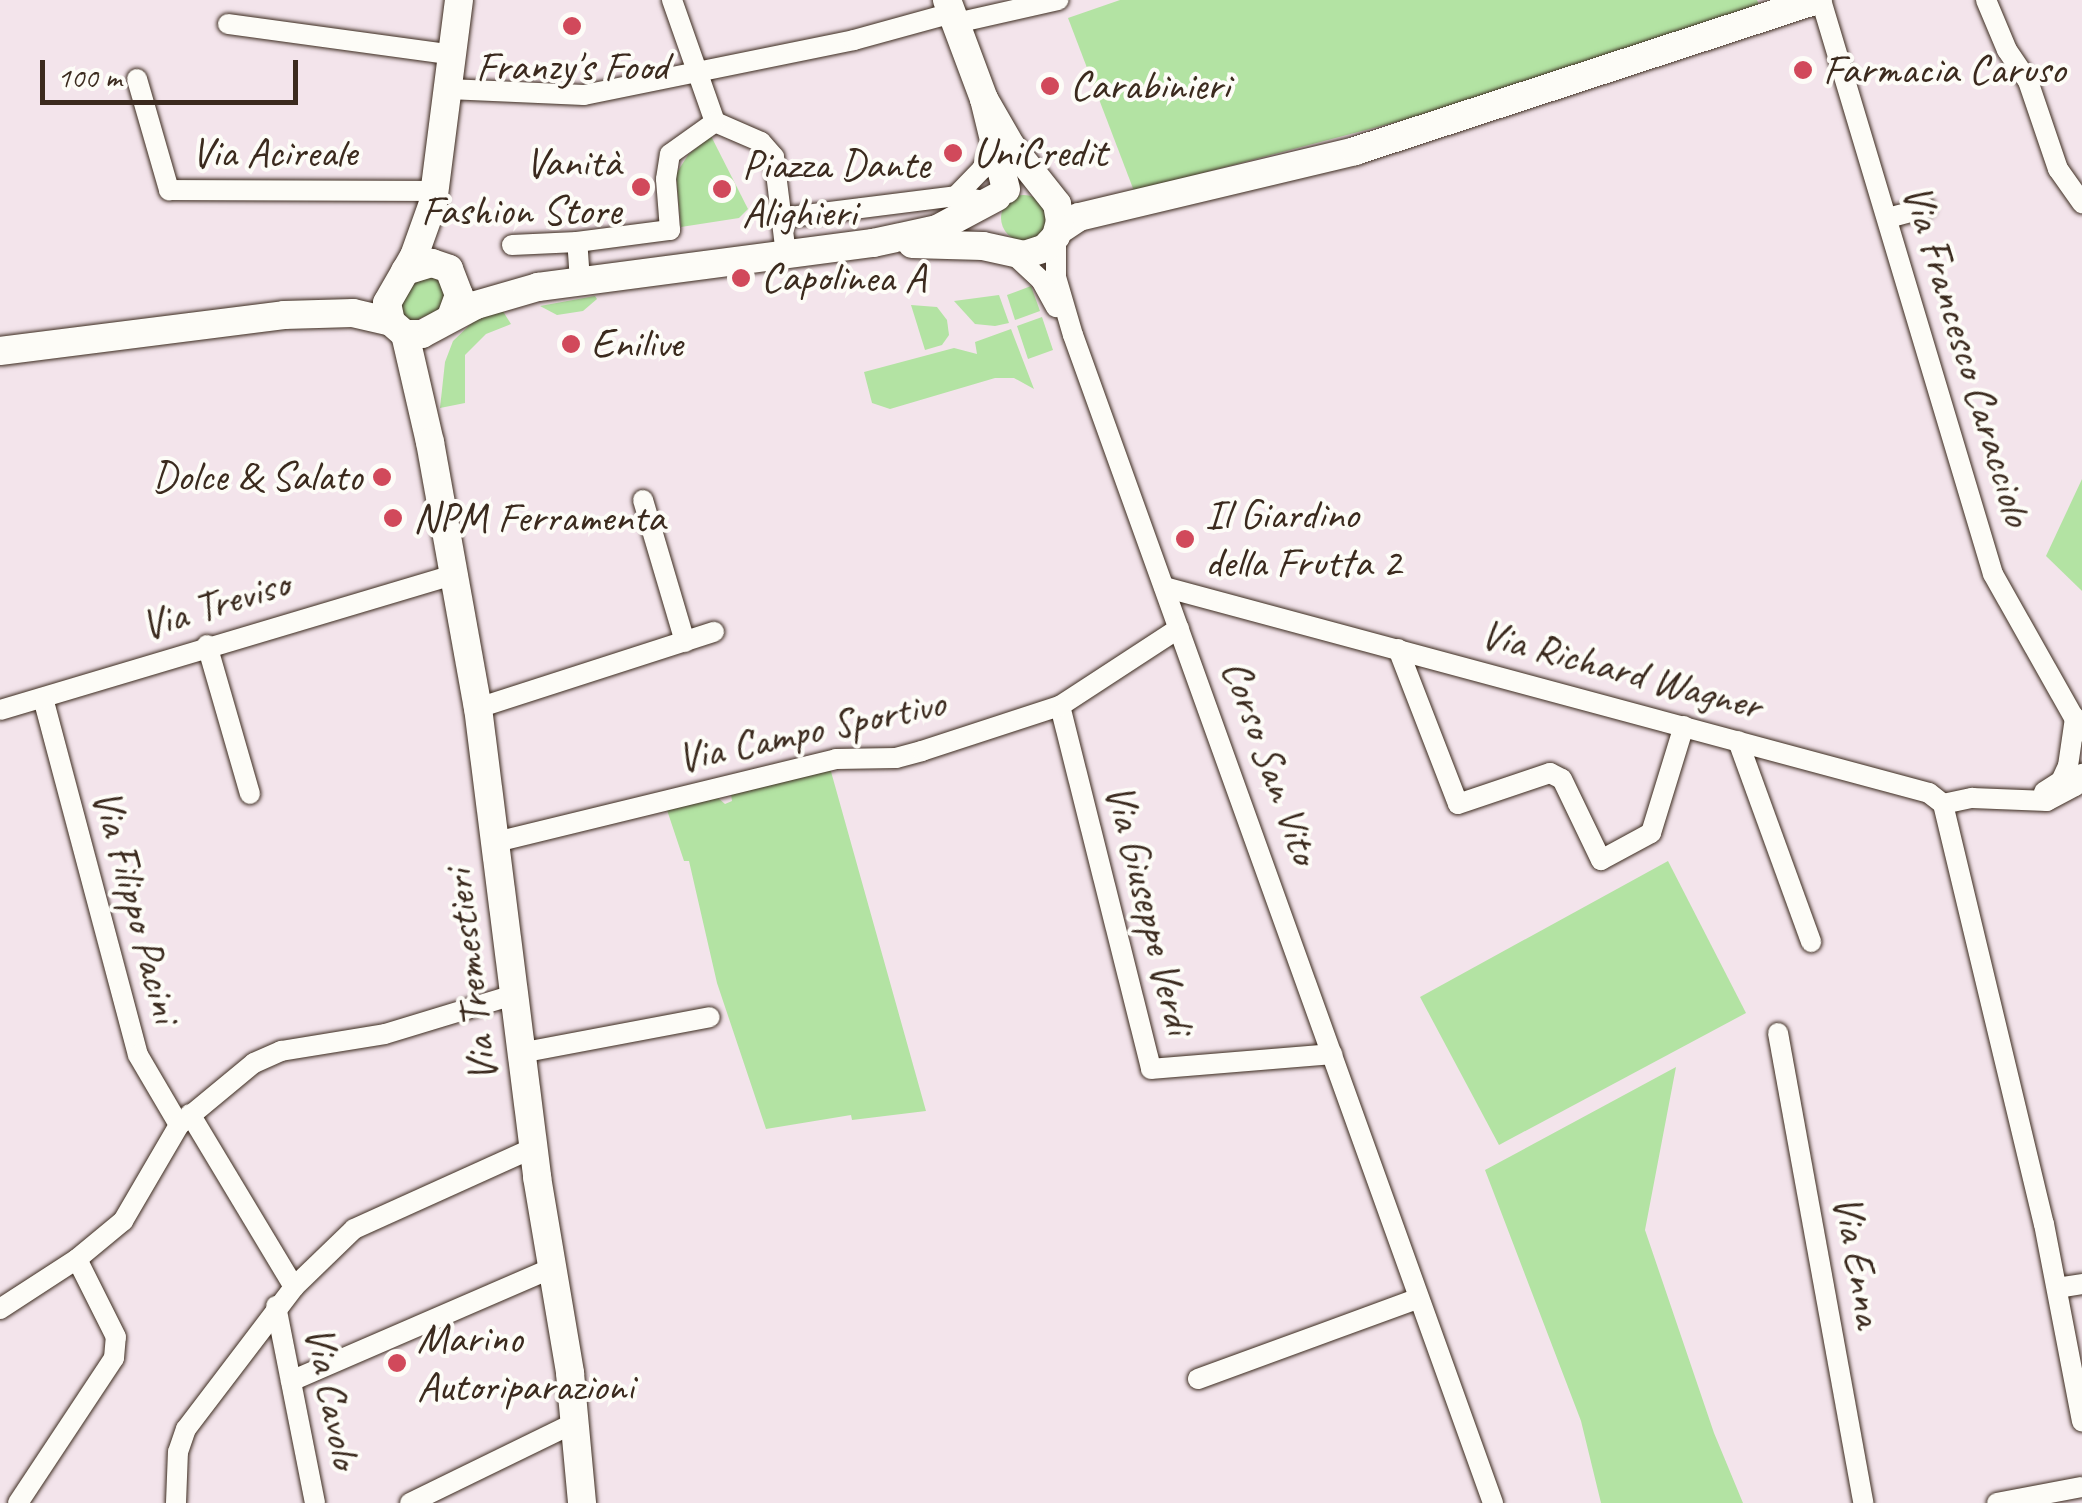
<!DOCTYPE html>
<meta charset="utf-8">
<style>
body{margin:0}
#map{position:relative;width:2082px;height:1503px;overflow:hidden;background:#f3e4eb;font-family:Caveat,sans-serif}
div>[style]{position:absolute}
.green>*{inset:0;background:#b3e3a3}
.round{border-radius:50%}
.roads{filter:drop-shadow(0 0 2px #3b2a1e) drop-shadow(0 0 2px #3b2a1e)}
.street>*{height:20px;margin:-10px;padding:0 10px;transform-origin:10px;border-radius:10px;background:#fdfcf7}
.secondary>*{height:28px;margin:-14px;padding:0 14px;transform-origin:14px;border-radius:14px;background:#fdfcf7}
.dots>*{width:28px;height:28px;translate:-50% -50%;box-sizing:border-box;border:5px solid #fdfcf7;border-radius:50%}
span{translate:-50% -50%;white-space:nowrap;text-align:center;line-height:1.15;-webkit-text-stroke:8px #fdfcf7;paint-order:stroke}
.poi-label{font-size:42px;color:#3b2a1e}
.left{translate:0 -50%;text-align:left}
.right{translate:-100% -50%;text-align:right}
.street-label{font-size:42px;color:#3b2a1e}
.scale{position:absolute;left:40px;top:60px;width:258px;height:45px;box-sizing:border-box;border:5px solid #3b2a1e;border-top:0;padding-left:12px;font-size:30px;line-height:35px;white-space:nowrap;color:#3b2a1e;-webkit-text-stroke:8px #fdfcf7;paint-order:stroke}
</style>
<div id="map">
<div class="green">
<i style="clip-path:polygon(1120px 0,1757px 0,1760px 7px,1404px 120px,1134px 191px,1068px 18px)"></i>
<i style="clip-path:polygon(711px 136px,748px 209px,739px 218px,681px 227px,676px 174px,688px 155px)"></i>
<i class="round" style="left:1001px;top:195px;width:46px;height:46px"></i>
<i style="clip-path:polygon(423px 276px,438px 277px,447px 288px,442px 309px,409px 323px,398px 306px,414px 280px)"></i>
<i style="clip-path:polygon(1031px 286px,1040px 311px,1015px 320px,1007px 295px)"></i>
<i style="clip-path:polygon(999px 295px,1009px 323px,995px 326px,975px 324px,954px 301px)"></i>
<i style="clip-path:polygon(595px 296px,597px 299px,583px 311px,557px 315px,540px 306px)"></i>
<i style="clip-path:polygon(911px 305px,937px 307px,947px 320px,949px 335px,942px 345px,925px 350px)"></i>
<i style="clip-path:polygon(501px 308px,511px 324px,486px 334px,465px 355px,465px 403px,440px 408px,445px 362px,453px 341px,477px 318px)"></i>
<i style="clip-path:polygon(1042px 317px,1053px 350px,1028px 359px,1017px 326px)"></i>
<i style="clip-path:polygon(1011px 329px,1034px 389px,1014px 378px,995px 378px,890px 409px,872px 403px,864px 372px,954px 348px,977px 354px,975px 342px)"></i>
<i style="clip-path:polygon(2082px 479px,2082px 591px,2046px 556px)"></i>
<i style="clip-path:polygon(830px 768px,926px 1111px,852px 1120px,851px 1115px,766px 1129px,717px 983px,689px 861px,684px 861px,666px 807px,717px 797px,725px 804px,732px 801px,731px 794px)"></i>
<i style="clip-path:polygon(1668px 861px,1746px 1013px,1499px 1145px,1420px 997px)"></i>
<i style="clip-path:polygon(1676px 1067px,1645px 1230px,1714px 1433px,1743px 1503px,1601px 1503px,1581px 1421px,1485px 1170px)"></i>
</div>
<div class="roads">
<div class="street">
<i style="left:672px;top:0;width:129px;rotate:70.6deg"></i>
<i style="left:715px;top:122px;width:50px;rotate:23.5deg"></i>
<i style="left:761px;top:142px;width:20px;rotate:49deg"></i>
<i style="left:774px;top:157px;width:99px;rotate:83deg"></i>
<i style="left:1821px;top:0;width:599px;rotate:73.32deg"></i>
<i style="left:1993px;top:574px;width:181px;rotate:60.6deg"></i>
<i style="left:1986px;top:0;width:54px;rotate:67.2deg"></i>
<i style="left:2007px;top:50px;width:37px;rotate:56deg"></i>
<i style="left:2028px;top:81px;width:93px;rotate:71.2deg"></i>
<i style="left:2058px;top:169px;width:42px;rotate:54.8deg"></i>
<i style="left:956px;top:23px;width:105px;rotate:-12.7deg"></i>
<i style="left:228px;top:24px;width:227px;rotate:7.8deg"></i>
<i style="left:137px;top:79px;width:116px;rotate:73.9deg"></i>
<i style="left:169px;top:190px;width:265px;rotate:0.2deg"></i>
<i style="left:448px;top:89px;width:136px;rotate:2.5deg"></i>
<i style="left:584px;top:95px;width:276px;rotate:-11.5deg"></i>
<i style="left:854px;top:40px;width:102px;rotate:-15.4deg"></i>
<i style="left:956px;top:196px;width:37px;rotate:-46deg"></i>
<i style="left:982px;top:169px;width:30px;rotate:-64deg"></i>
<i style="left:782px;top:218px;width:175px;rotate:-7.2deg"></i>
<i style="left:956px;top:196px;width:35px;rotate:10deg"></i>
<i style="left:1888px;top:218px;width:39px;rotate:-15deg"></i>
<i style="left:1056px;top:236px;width:41px;rotate:90deg"></i>
<i style="left:1056px;top:277px;width:60px;rotate:73.7deg"></i>
<i style="left:1073px;top:335px;width:1241px;rotate:70.22deg"></i>
<i style="left:512px;top:245px;width:65px;rotate:-2.6deg"></i>
<i style="left:1012px;top:253px;width:40px;rotate:43deg"></i>
<i style="left:1041px;top:280px;width:31px;rotate:61deg"></i>
<i style="left:580px;top:281px;width:39px;rotate:-94deg"></i>
<i style="left:577px;top:242px;width:94px;rotate:-7.4deg"></i>
<i style="left:670px;top:230px;width:51px;rotate:-94.5deg"></i>
<i style="left:666px;top:179px;width:25px;rotate:-81deg"></i>
<i style="left:670px;top:154px;width:55px;rotate:-35.4deg"></i>
<i style="left:643px;top:500px;width:148px;rotate:73.5deg"></i>
<i style="left:1164px;top:587px;width:792px;rotate:15.07deg"></i>
<i style="left:1929px;top:793px;width:18px;rotate:38deg"></i>
<i style="left:1943px;top:804px;width:432px;rotate:76.5deg"></i>
<i style="left:2044px;top:1224px;width:201px;rotate:79.1deg"></i>
<i style="left:207px;top:645px;width:155px;rotate:73.9deg"></i>
<i style="left:1398px;top:649px;width:166px;rotate:68.8deg"></i>
<i style="left:1458px;top:804px;width:97px;rotate:-18.6deg"></i>
<i style="left:1550px;top:773px;width:13px;rotate:27deg"></i>
<i style="left:1562px;top:779px;width:90px;rotate:64.3deg"></i>
<i style="left:1601px;top:860px;width:57px;rotate:-28.4deg"></i>
<i style="left:1651px;top:833px;width:112px;rotate:-72.9deg"></i>
<i style="left:43px;top:698px;width:369px;rotate:75.1deg"></i>
<i style="left:138px;top:1055px;width:81px;rotate:59.6deg"></i>
<i style="left:1060px;top:706px;width:374px;rotate:75.9deg"></i>
<i style="left:1151px;top:1069px;width:182px;rotate:-4.7deg"></i>
<i style="left:478px;top:708px;width:248px;rotate:-17.9deg"></i>
<i style="left:0;top:710px;width:473px;rotate:-16.6deg"></i>
<i style="left:1738px;top:741px;width:214px;rotate:70deg"></i>
<i style="left:2044px;top:792px;width:20px;rotate:-33deg"></i>
<i style="left:2061px;top:781px;width:17px;rotate:-65deg"></i>
<i style="left:2068px;top:766px;width:49px;rotate:-81.7deg"></i>
<i style="left:1943px;top:804px;width:30px;rotate:-12deg"></i>
<i style="left:1972px;top:798px;width:75px;rotate:2.3deg"></i>
<i style="left:2047px;top:801px;width:32px;rotate:-28deg"></i>
<i style="left:2075px;top:786px;width:14px;rotate:-60deg"></i>
<i style="left:496px;top:842px;width:350px;rotate:-13.7deg"></i>
<i style="left:836px;top:759px;width:60px;rotate:-1deg"></i>
<i style="left:896px;top:758px;width:27px;rotate:-15deg"></i>
<i style="left:922px;top:751px;width:145px;rotate:-18.1deg"></i>
<i style="left:1060px;top:706px;width:142px;rotate:-33.2deg"></i>
<i style="left:1778px;top:1033px;width:478px;rotate:79.7deg"></i>
<i style="left:520px;top:1053px;width:193px;rotate:-10.7deg"></i>
<i style="left:190px;top:1114px;width:202px;rotate:59deg"></i>
<i style="left:2057px;top:1288px;width:25px;rotate:-9deg"></i>
<i style="left:276px;top:1306px;width:201px;rotate:78.8deg"></i>
<i style="left:0;top:1309px;width:92px;rotate:-33deg"></i>
<i style="left:1198px;top:1379px;width:235px;rotate:-20.1deg"></i>
<i style="left:291px;top:1381px;width:284px;rotate:-23.4deg"></i>
<i style="left:18px;top:1503px;width:174px;rotate:-56.5deg"></i>
<i style="left:114px;top:1358px;width:21px;rotate:-85deg"></i>
<i style="left:116px;top:1337px;width:87px;rotate:-116.6deg"></i>
<i style="left:77px;top:1259px;width:60px;rotate:-39.6deg"></i>
<i style="left:123px;top:1221px;width:111px;rotate:-59.7deg"></i>
<i style="left:179px;top:1125px;width:97px;rotate:-39.6deg"></i>
<i style="left:254px;top:1063px;width:30px;rotate:-24deg"></i>
<i style="left:281px;top:1051px;width:105px;rotate:-9.3deg"></i>
<i style="left:385px;top:1034px;width:134px;rotate:-16.9deg"></i>
<i style="left:176px;top:1503px;width:51px;rotate:-87.8deg"></i>
<i style="left:178px;top:1452px;width:24px;rotate:-71deg"></i>
<i style="left:186px;top:1429px;width:178px;rotate:-52.7deg"></i>
<i style="left:294px;top:1287px;width:83px;rotate:-44deg"></i>
<i style="left:354px;top:1229px;width:196px;rotate:-24.3deg"></i>
<i style="left:410px;top:1503px;width:185px;rotate:-26deg"></i>
<i style="left:1997px;top:1503px;width:86px;rotate:-10.7deg"></i>
</div>
<div class="secondary">
<i style="left:459px;top:0;width:205px;rotate:97.3deg"></i>
<i style="left:433px;top:203px;width:56px;rotate:109.7deg"></i>
<i style="left:414px;top:256px;width:54px;rotate:119.9deg"></i>
<i style="left:387px;top:303px;width:19px;rotate:78deg"></i>
<i style="left:391px;top:322px;width:18px;rotate:41deg"></i>
<i style="left:405px;top:334px;width:17px"></i>
<i style="left:422px;top:334px;width:61px;rotate:-28.2deg"></i>
<i style="left:476px;top:305px;width:65px;rotate:-16.2deg"></i>
<i style="left:538px;top:287px;width:338px;rotate:-7.5deg"></i>
<i style="left:873px;top:243px;width:66px;rotate:-12.3deg"></i>
<i style="left:937px;top:229px;width:68px;rotate:-28.1deg"></i>
<i style="left:947px;top:0;width:106px;rotate:69.5deg"></i>
<i style="left:984px;top:99px;width:93px;rotate:76.3deg"></i>
<i style="left:1058px;top:231px;width:25px;rotate:-34deg"></i>
<i style="left:1079px;top:217px;width:284px;rotate:-13.4deg"></i>
<i style="left:1355px;top:151px;width:487px;rotate:-18.1deg"></i>
<i style="left:912px;top:244px;width:71px;rotate:1.6deg"></i>
<i style="left:983px;top:246px;width:42px;rotate:12.4deg"></i>
<i style="left:1024px;top:255px;width:22px;rotate:-18deg"></i>
<i style="left:1045px;top:248px;width:16px;rotate:-47deg"></i>
<i style="left:1056px;top:236px;width:16px;rotate:-75deg"></i>
<i style="left:1060px;top:221px;width:17px;rotate:-100deg"></i>
<i style="left:1057px;top:204px;width:74px;rotate:-128.4deg"></i>
<i style="left:1011px;top:146px;width:54px;rotate:-119.9deg"></i>
<i style="left:405px;top:271px;width:28px;rotate:-17deg"></i>
<i style="left:432px;top:263px;width:18px;rotate:19deg"></i>
<i style="left:449px;top:269px;width:28px;rotate:69deg"></i>
<i style="left:459px;top:295px;width:23px;rotate:110deg"></i>
<i style="left:405px;top:334px;width:111px;rotate:77deg"></i>
<i style="left:430px;top:442px;width:270px;rotate:79.8deg"></i>
<i style="left:478px;top:708px;width:473px;rotate:82.8deg"></i>
<i style="left:537px;top:1177px;width:199px;rotate:80.4deg"></i>
<i style="left:570px;top:1373px;width:131px;rotate:84.7deg"></i>
<i style="left:0;top:351px;width:286px;rotate:-7.2deg"></i>
<i style="left:284px;top:315px;width:69px;rotate:-1.7deg"></i>
<i style="left:353px;top:313px;width:39px;rotate:13deg"></i>
</div>
</div>
<div class="dots">
<i style="left:572px;top:26px;background:#d1495b"></i>
<i style="left:1803px;top:70px;background:#d1495b"></i>
<i style="left:1050px;top:86px;background:#d1495b"></i>
<i style="left:953px;top:153px;background:#d1495b"></i>
<i style="left:641px;top:187px;background:#d1495b"></i>
<i style="left:722px;top:189px;background:#d1495b"></i>
<i style="left:741px;top:278px;background:#d1495b"></i>
<i style="left:571px;top:344px;background:#d1495b"></i>
<i style="left:382px;top:477px;background:#d1495b"></i>
<i style="left:393px;top:518px;background:#d1495b"></i>
<i style="left:1185px;top:539px;background:#d1495b"></i>
<i style="left:397px;top:1363px;background:#d1495b"></i>
</div>
<div class="poi-label">
<span style="left:572px;top:67px">Franzy's Food</span>
<span class="left" style="left:1823px;top:70px">Farmacia Caruso</span>
<span class="left" style="left:1070px;top:86px">Carabinieri</span>
<span class="left" style="left:973px;top:153px">UniCredit</span>
<span class="right" style="left:621px;top:187px">Vanità<br>Fashion Store</span>
<span class="left" style="left:742px;top:189px">Piazza Dante<br>Alighieri</span>
<span class="left" style="left:761px;top:278px">Capolinea A</span>
<span class="left" style="left:591px;top:344px">Enilive</span>
<span class="right" style="left:362px;top:477px">Dolce &amp; Salato</span>
<span class="left" style="left:1205px;top:539px">Il Giardino<br>della Frutta 2</span>
<span class="left" style="left:413px;top:518px">NPM Ferramenta</span>
<span class="left" style="left:417px;top:1363px">Marino<br>Autoriparazioni</span>
</div>
<div class="street-label">
<span style="left:274px;top:153px">Via Acireale</span>
<span style="left:1967px;top:355px;rotate:73deg">Via Francesco Caracciolo</span>
<span style="left:215px;top:605px;rotate:-17deg">Via Treviso</span>
<span style="left:1621px;top:670px;rotate:15deg">Via Richard Wagner</span>
<span style="left:811px;top:731px;rotate:-12deg">Via Campo Sportivo</span>
<span style="left:1270px;top:762px;rotate:70deg">Corso San Vito</span>
<span style="left:136px;top:906px;rotate:75deg">Via Filippo Pacini</span>
<span style="left:1149px;top:909px;rotate:76deg">Via Giuseppe Verdi</span>
<span style="left:471px;top:976px;rotate:-97deg">Via Tremestieri</span>
<span style="left:1858px;top:1261px;rotate:80deg">Via Enna</span>
<span style="left:332px;top:1397px;rotate:79deg">Via Cavolo</span>
</div>
<div class="scale">100 m</div>
</div>
